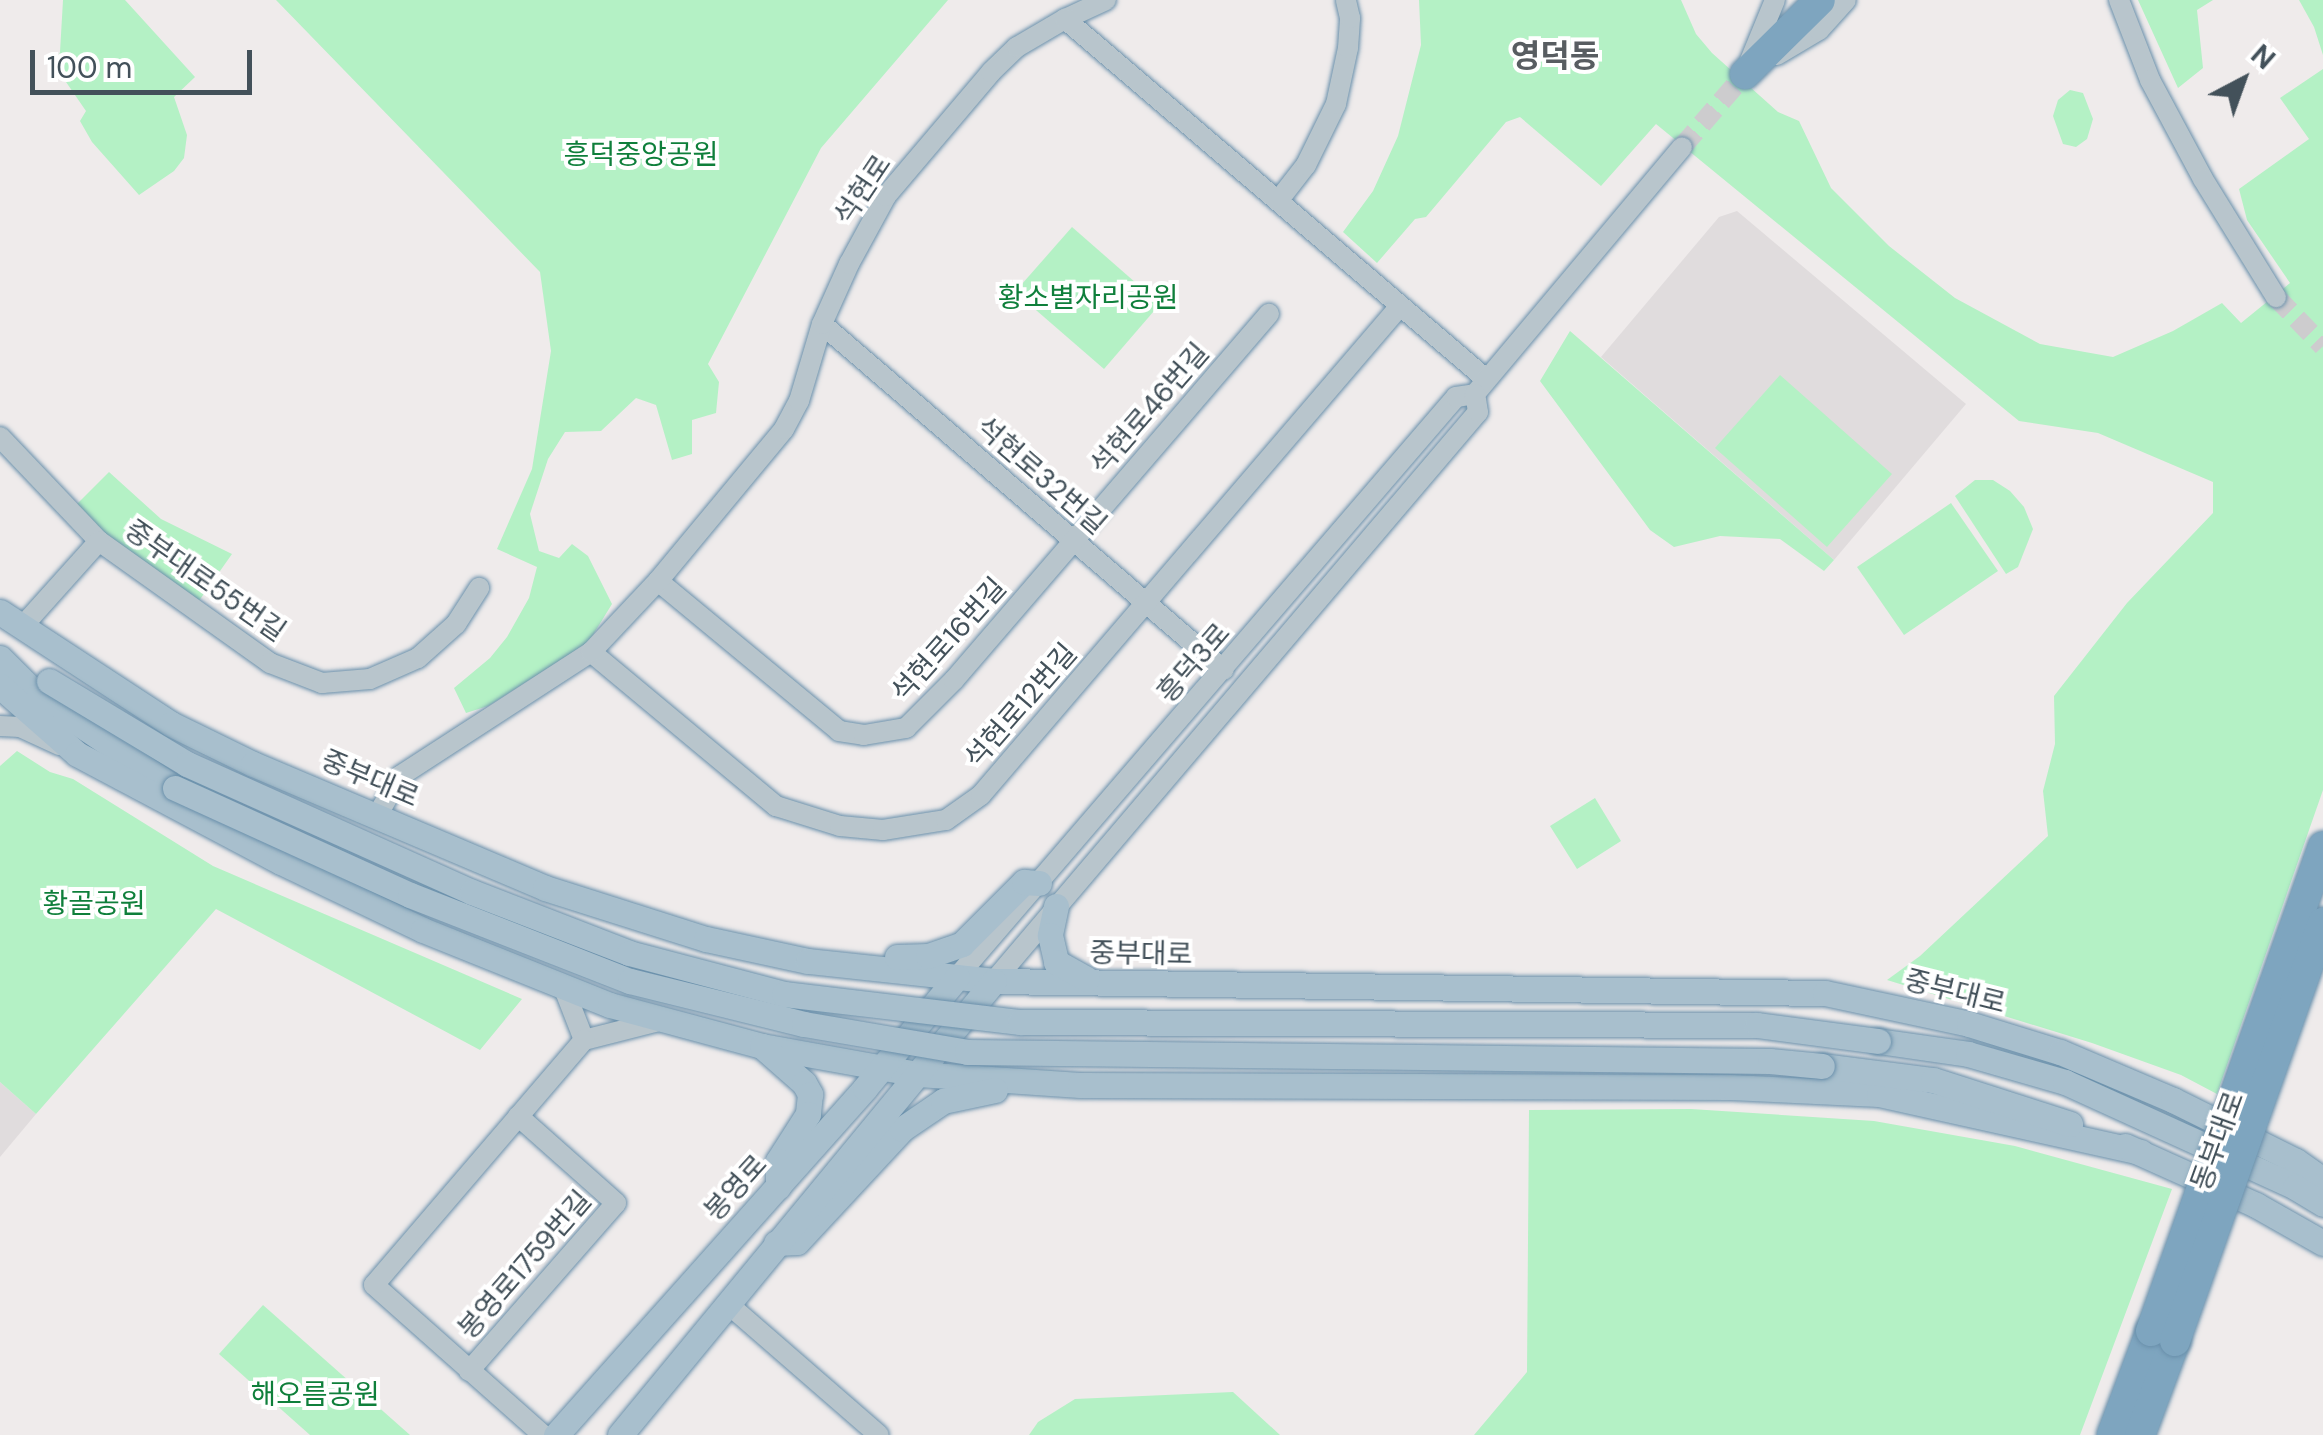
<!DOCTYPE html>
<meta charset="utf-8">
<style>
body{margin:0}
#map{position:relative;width:2323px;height:1435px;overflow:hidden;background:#efebeb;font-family:"DM Sans","Noto Sans KR",sans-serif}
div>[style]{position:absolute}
.education>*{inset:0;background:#e0dcdd}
.green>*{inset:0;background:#b4f1c5}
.minor-tunnel>*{height:20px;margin-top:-10px;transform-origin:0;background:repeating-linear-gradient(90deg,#cdccce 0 20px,transparent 0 30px)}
.roads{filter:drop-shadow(0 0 2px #6a90ab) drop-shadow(0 0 2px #6a90ab)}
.minor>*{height:20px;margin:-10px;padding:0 10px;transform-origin:10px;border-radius:10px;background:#b8c5cc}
.major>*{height:25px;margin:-12.5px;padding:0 12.5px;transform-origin:12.5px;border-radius:12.5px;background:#a8bfcd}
.highway>*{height:30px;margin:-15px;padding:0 15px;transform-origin:15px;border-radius:15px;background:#7ea5bf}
.bridges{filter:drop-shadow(0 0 2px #6a90ab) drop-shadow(0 0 2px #6a90ab)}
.major-bridge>*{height:25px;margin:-12.5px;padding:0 12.5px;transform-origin:12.5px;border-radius:12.5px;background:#a8bfcd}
.highway-bridge>*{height:30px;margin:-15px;padding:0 15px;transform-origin:15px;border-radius:15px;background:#7ea5bf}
span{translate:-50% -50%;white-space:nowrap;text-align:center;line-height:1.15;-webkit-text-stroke:8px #fff;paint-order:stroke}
.park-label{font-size:28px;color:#0f7f3b}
.street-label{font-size:28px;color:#43515a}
.quarter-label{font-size:32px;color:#585d61;font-weight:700}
.north{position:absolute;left:2193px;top:30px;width:100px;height:100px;-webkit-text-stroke:8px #fff;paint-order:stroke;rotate:41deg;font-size:28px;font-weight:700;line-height:40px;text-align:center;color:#43515a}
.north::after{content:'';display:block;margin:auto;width:35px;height:45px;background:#43515a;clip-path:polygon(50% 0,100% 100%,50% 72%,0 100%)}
.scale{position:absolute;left:30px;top:50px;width:222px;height:45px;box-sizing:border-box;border:5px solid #43515a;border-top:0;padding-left:12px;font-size:30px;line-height:35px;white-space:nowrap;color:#43515a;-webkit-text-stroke:8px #fff;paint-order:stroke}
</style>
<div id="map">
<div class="education">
<i style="clip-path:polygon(1737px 211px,1966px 404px,1834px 560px,1601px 357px,1719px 217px)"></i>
<i style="clip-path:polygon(0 1082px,36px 1114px,0 1157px)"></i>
</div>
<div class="green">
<i style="clip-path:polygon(63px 0,125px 0,195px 77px,174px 97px,187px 135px,184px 158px,174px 171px,139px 195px,92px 142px,80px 121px,86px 111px,55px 66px,60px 52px)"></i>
<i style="clip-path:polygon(276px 0,948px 0,821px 148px,708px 364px,719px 382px,716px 413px,692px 420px,692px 454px,672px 460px,656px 405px,636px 398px,601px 431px,565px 432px,548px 459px,530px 514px,539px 551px,559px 558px,572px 544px,588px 556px,612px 604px,588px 643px,488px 706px,466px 713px,454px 688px,490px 658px,507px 637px,529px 598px,537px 567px,497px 549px,532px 469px,551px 351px,540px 272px)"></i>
<i style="clip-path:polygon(1419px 0,1681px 0,1696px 34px,1712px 53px,1778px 112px,1799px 121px,1831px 188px,1889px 246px,1955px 298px,2040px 344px,2113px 357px,2173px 331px,2222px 303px,2241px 323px,2290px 283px,2247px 220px,2239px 189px,2309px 139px,2280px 98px,2323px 69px,2323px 790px,2217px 1094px,2181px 1075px,2092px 1043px,1887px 980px,1920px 956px,2048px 836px,2043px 791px,2055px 744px,2054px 696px,2127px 603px,2213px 513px,2213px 482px,2098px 433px,2019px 421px,1656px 124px,1601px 186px,1520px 117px,1506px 122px,1426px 217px,1415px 219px,1377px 263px,1343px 232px,1373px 191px,1398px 136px,1421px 45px)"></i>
<i style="clip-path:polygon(2138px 0,2213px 0,2197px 10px,2203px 68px,2178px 88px)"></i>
<i style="clip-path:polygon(2299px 0,2323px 0,2323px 55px,2314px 27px)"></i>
<i style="clip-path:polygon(2070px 90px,2083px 93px,2093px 119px,2087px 139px,2076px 147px,2063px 144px,2053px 116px,2058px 100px)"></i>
<i style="clip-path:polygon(1072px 227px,1160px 304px,1104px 369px,1015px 292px)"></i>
<i style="clip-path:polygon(1570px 331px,1834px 560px,1824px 571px,1780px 539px,1720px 536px,1674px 547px,1650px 530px,1540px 381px)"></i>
<i style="clip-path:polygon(1780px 375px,1892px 474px,1827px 547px,1715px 448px)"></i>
<i style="clip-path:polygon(109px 472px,161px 519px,232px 554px,196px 605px,103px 537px,75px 506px)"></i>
<i style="clip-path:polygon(1975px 480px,1993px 480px,2010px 491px,2024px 507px,2033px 529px,2018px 567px,2006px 574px,1955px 496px)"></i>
<i style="clip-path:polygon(1951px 503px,1998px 571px,1904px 635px,1857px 567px)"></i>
<i style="clip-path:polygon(17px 751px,50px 772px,73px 779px,213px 866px,522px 999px,480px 1050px,216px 909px,36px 1114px,0 1082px,0 766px)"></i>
<i style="clip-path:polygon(1595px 798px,1621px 841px,1577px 869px,1550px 826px)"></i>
<i style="clip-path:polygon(1691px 1109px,1874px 1121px,2015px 1146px,2172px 1189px,2080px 1435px,1474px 1435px,1527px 1372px,1529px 1110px)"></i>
<i style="clip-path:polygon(263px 1305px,410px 1435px,310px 1435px,219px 1354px)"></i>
<i style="clip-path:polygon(1233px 1392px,1280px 1435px,1029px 1435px,1038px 1422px,1075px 1399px)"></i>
</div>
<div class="minor-tunnel">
<i style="left:1682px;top:147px;width:96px;rotate:-49.2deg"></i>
<i style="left:2276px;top:297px;width:68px;rotate:46.2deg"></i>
</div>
<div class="roads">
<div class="minor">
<i style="left:2119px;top:0;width:86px;rotate:68.8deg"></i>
<i style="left:2150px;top:80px;width:112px;rotate:61.8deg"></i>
<i style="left:2203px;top:179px;width:139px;rotate:58.3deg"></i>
<i style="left:1065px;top:19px;width:45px;rotate:-24.9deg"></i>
<i style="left:1777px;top:55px;width:49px;rotate:-30.8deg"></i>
<i style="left:1819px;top:30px;width:40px;rotate:-48deg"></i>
<i style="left:1749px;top:63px;width:68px;rotate:-67.6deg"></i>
<i style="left:1278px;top:201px;width:46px;rotate:-52.1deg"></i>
<i style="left:1306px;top:165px;width:68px;rotate:-63.8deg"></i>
<i style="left:1336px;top:104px;width:57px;rotate:-77.9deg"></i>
<i style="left:1348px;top:48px;width:30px;rotate:-86deg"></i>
<i style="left:1350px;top:18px;width:18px;rotate:-103deg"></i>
<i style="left:822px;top:324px;width:530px;rotate:40.72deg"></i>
<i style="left:0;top:437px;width:144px;rotate:46.4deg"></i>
<i style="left:99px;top:541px;width:210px;rotate:35.5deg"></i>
<i style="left:270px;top:663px;width:56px;rotate:21deg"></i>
<i style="left:322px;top:683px;width:48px;rotate:-4.8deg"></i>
<i style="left:370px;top:679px;width:52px;rotate:-23.6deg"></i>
<i style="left:418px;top:658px;width:51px;rotate:-41.8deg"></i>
<i style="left:456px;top:624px;width:43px;rotate:-57.4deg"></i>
<i style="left:658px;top:581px;width:235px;rotate:39.6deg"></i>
<i style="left:839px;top:731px;width:25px;rotate:9deg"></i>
<i style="left:864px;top:735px;width:43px;rotate:-9.5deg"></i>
<i style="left:906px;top:728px;width:68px;rotate:-45deg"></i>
<i style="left:954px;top:680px;width:483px;rotate:-49.3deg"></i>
<i style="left:21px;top:628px;width:117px;rotate:-48.1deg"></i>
<i style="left:591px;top:652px;width:241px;rotate:39.8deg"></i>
<i style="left:776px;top:806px;width:67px;rotate:17.4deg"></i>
<i style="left:840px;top:826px;width:43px;rotate:5.3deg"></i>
<i style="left:883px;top:830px;width:64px;rotate:-9deg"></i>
<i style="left:946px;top:820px;width:43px;rotate:-35.5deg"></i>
<i style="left:981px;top:795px;width:644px;rotate:-49.41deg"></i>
<i style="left:0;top:726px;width:20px;rotate:3deg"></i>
<i style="left:20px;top:727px;width:43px;rotate:24.8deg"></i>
<i style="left:378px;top:814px;width:44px;rotate:-59.9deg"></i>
<i style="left:400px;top:776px;width:228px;rotate:-33deg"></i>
<i style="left:591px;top:652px;width:98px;rotate:-46.7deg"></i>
<i style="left:658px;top:581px;width:197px;rotate:-50.3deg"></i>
<i style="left:784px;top:429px;width:32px;rotate:-62deg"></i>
<i style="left:799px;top:401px;width:80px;rotate:-73.4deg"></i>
<i style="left:822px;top:324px;width:66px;rotate:-65.8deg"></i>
<i style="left:849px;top:264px;width:77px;rotate:-61.4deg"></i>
<i style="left:886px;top:196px;width:162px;rotate:-49.7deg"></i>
<i style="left:991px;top:72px;width:36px;rotate:-44deg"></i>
<i style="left:1017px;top:47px;width:56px;rotate:-30.3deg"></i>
<i style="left:1065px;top:19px;width:554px;rotate:40.53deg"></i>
<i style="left:957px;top:977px;width:765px;rotate:-49.29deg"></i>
<i style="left:1456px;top:397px;width:19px;rotate:-9deg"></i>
<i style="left:1475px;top:394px;width:322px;rotate:-50deg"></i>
<i style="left:994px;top:981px;width:747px;rotate:-49.62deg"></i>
<i style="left:1478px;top:412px;width:18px;rotate:-99deg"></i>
<i style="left:563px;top:986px;width:58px;rotate:68.7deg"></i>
<i style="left:584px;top:1040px;width:81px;rotate:-14.2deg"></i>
<i style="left:727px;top:1303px;width:201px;rotate:41deg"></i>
<i style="left:469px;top:1371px;width:223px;rotate:-48.8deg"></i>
<i style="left:616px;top:1203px;width:131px;rotate:-138.4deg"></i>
<i style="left:543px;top:1435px;width:226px;rotate:-138.4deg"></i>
<i style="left:374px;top:1285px;width:323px;rotate:-49.4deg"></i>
</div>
<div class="major">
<i style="left:0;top:612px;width:204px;rotate:33.2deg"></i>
<i style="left:171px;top:724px;width:91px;rotate:26deg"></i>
<i style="left:253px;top:764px;width:317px;rotate:23deg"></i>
<i style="left:545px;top:888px;width:169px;rotate:17.6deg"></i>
<i style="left:706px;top:939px;width:104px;rotate:12.2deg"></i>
<i style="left:808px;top:961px;width:187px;rotate:6.1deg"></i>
<i style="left:994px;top:981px;width:831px;rotate:0.83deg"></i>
<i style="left:1825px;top:993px;width:147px;rotate:12.1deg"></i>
<i style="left:1969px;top:1024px;width:95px;rotate:17.1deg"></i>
<i style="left:2060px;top:1052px;width:123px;rotate:23deg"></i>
<i style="left:2173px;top:1100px;width:137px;rotate:26.4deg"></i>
<i style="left:2296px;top:1161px;width:33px;rotate:35deg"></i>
<i style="left:0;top:658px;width:54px;rotate:45deg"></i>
<i style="left:38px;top:696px;width:165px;rotate:33.9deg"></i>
<i style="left:0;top:686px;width:103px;rotate:41.4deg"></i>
<i style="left:77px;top:754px;width:231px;rotate:27.9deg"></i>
<i style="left:281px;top:862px;width:157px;rotate:25.6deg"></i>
<i style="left:423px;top:930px;width:201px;rotate:21.9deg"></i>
<i style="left:610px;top:1005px;width:157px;rotate:15.1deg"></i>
<i style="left:762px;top:1046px;width:158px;rotate:10.2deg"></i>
<i style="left:918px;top:1074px;width:162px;rotate:3.9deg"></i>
<i style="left:1080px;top:1085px;width:651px;rotate:0.18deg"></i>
<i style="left:1731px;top:1087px;width:148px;rotate:2.7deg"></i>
<i style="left:1879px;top:1094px;width:268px;rotate:12.5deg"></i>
<i style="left:1056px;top:906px;width:30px;rotate:102deg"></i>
<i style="left:1050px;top:935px;width:28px;rotate:77deg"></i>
<i style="left:1056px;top:962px;width:35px;rotate:29deg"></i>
<i style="left:897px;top:957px;width:31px;rotate:-2deg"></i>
<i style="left:928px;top:956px;width:36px;rotate:-19deg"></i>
<i style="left:962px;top:944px;width:88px;rotate:-45deg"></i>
<i style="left:1024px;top:882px;width:15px;rotate:4deg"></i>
<i style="left:1878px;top:1041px;width:91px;rotate:8.2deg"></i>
<i style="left:1968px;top:1054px;width:101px;rotate:16.1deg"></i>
<i style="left:2065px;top:1082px;width:253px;rotate:24.5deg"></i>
<i style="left:2295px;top:1187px;width:33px;rotate:31deg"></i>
<i style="left:762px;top:1046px;width:56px;rotate:41.4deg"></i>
<i style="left:804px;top:1083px;width:13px;rotate:61deg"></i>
<i style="left:810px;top:1094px;width:20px;rotate:96deg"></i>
<i style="left:808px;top:1114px;width:56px;rotate:122.6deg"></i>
<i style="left:778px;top:1161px;width:26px;rotate:90deg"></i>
<i style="left:1822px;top:1066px;width:112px;rotate:7.2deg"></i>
<i style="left:1933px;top:1080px;width:144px;rotate:17.8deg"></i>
<i style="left:2125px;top:1146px;width:144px;rotate:24.2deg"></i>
<i style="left:2256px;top:1205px;width:77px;rotate:29.6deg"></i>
<i style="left:776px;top:1243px;width:21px;rotate:-3deg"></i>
<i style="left:797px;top:1242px;width:154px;rotate:-47.1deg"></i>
<i style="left:902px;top:1129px;width:50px;rotate:-34.3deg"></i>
<i style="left:943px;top:1101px;width:53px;rotate:-11.9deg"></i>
<i style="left:556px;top:1435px;width:465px;rotate:-48.3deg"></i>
<i style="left:865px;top:1088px;width:144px;rotate:-50.3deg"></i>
<i style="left:620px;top:1435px;width:588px;rotate:-50.52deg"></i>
</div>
<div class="highway">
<i style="left:1745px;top:74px;width:105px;rotate:-44.6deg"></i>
<i style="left:2112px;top:1435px;width:111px;rotate:-69.4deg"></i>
<i style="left:2140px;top:1435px;width:100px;rotate:-69.6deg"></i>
</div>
</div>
<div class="bridges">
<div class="major-bridge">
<i style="left:49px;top:681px;width:161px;rotate:31deg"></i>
<i style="left:187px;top:764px;width:312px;rotate:24.2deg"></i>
<i style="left:472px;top:892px;width:168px;rotate:21.2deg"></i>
<i style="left:629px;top:953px;width:160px;rotate:14.8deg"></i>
<i style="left:784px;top:994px;width:238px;rotate:6.8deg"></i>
<i style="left:1020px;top:1022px;width:737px;rotate:0.23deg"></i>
<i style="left:1757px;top:1025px;width:122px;rotate:7.5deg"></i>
<i style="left:175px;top:788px;width:258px;rotate:24.5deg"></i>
<i style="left:410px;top:895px;width:236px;rotate:21.4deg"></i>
<i style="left:630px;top:981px;width:179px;rotate:13.9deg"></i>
<i style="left:804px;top:1024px;width:165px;rotate:9.7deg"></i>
<i style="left:967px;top:1052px;width:803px;rotate:0.64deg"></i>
<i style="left:1770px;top:1061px;width:52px;rotate:5.5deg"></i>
</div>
<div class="highway-bridge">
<i style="left:2151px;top:1331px;width:514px;rotate:-70.44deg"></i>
<i style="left:2175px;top:1341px;width:444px;rotate:-70.5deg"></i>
</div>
</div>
<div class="park-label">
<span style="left:641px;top:155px">흥덕중앙공원</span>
<span style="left:1088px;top:298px">황소별자리공원</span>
<span style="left:94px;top:904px">황골공원</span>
<span style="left:315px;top:1395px">해오름공원</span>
</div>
<div class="street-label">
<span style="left:863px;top:190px;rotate:-56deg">석현로</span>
<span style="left:1150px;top:409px;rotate:-49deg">석현로46번길</span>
<span style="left:1041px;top:476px;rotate:41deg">석현로32번길</span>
<span style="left:205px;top:581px;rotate:35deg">중부대로55번길</span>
<span style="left:949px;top:640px;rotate:-48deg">석현로16번길</span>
<span style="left:1194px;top:663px;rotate:-49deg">흥덕3로</span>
<span style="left:1021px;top:706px;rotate:-49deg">석현로12번길</span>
<span style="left:370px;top:779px;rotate:23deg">중부대로</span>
<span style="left:1141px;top:954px;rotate:1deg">중부대로</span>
<span style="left:1955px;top:992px;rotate:14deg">중부대로</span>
<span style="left:2218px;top:1141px;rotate:-70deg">동부대로</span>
<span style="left:736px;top:1188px;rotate:-48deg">봉영로</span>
<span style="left:525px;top:1265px;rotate:-49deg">봉영로1759번길</span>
</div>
<div class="quarter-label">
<span style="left:1555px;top:56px">영덕동</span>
</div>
<div class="north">N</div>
<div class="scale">100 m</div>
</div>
